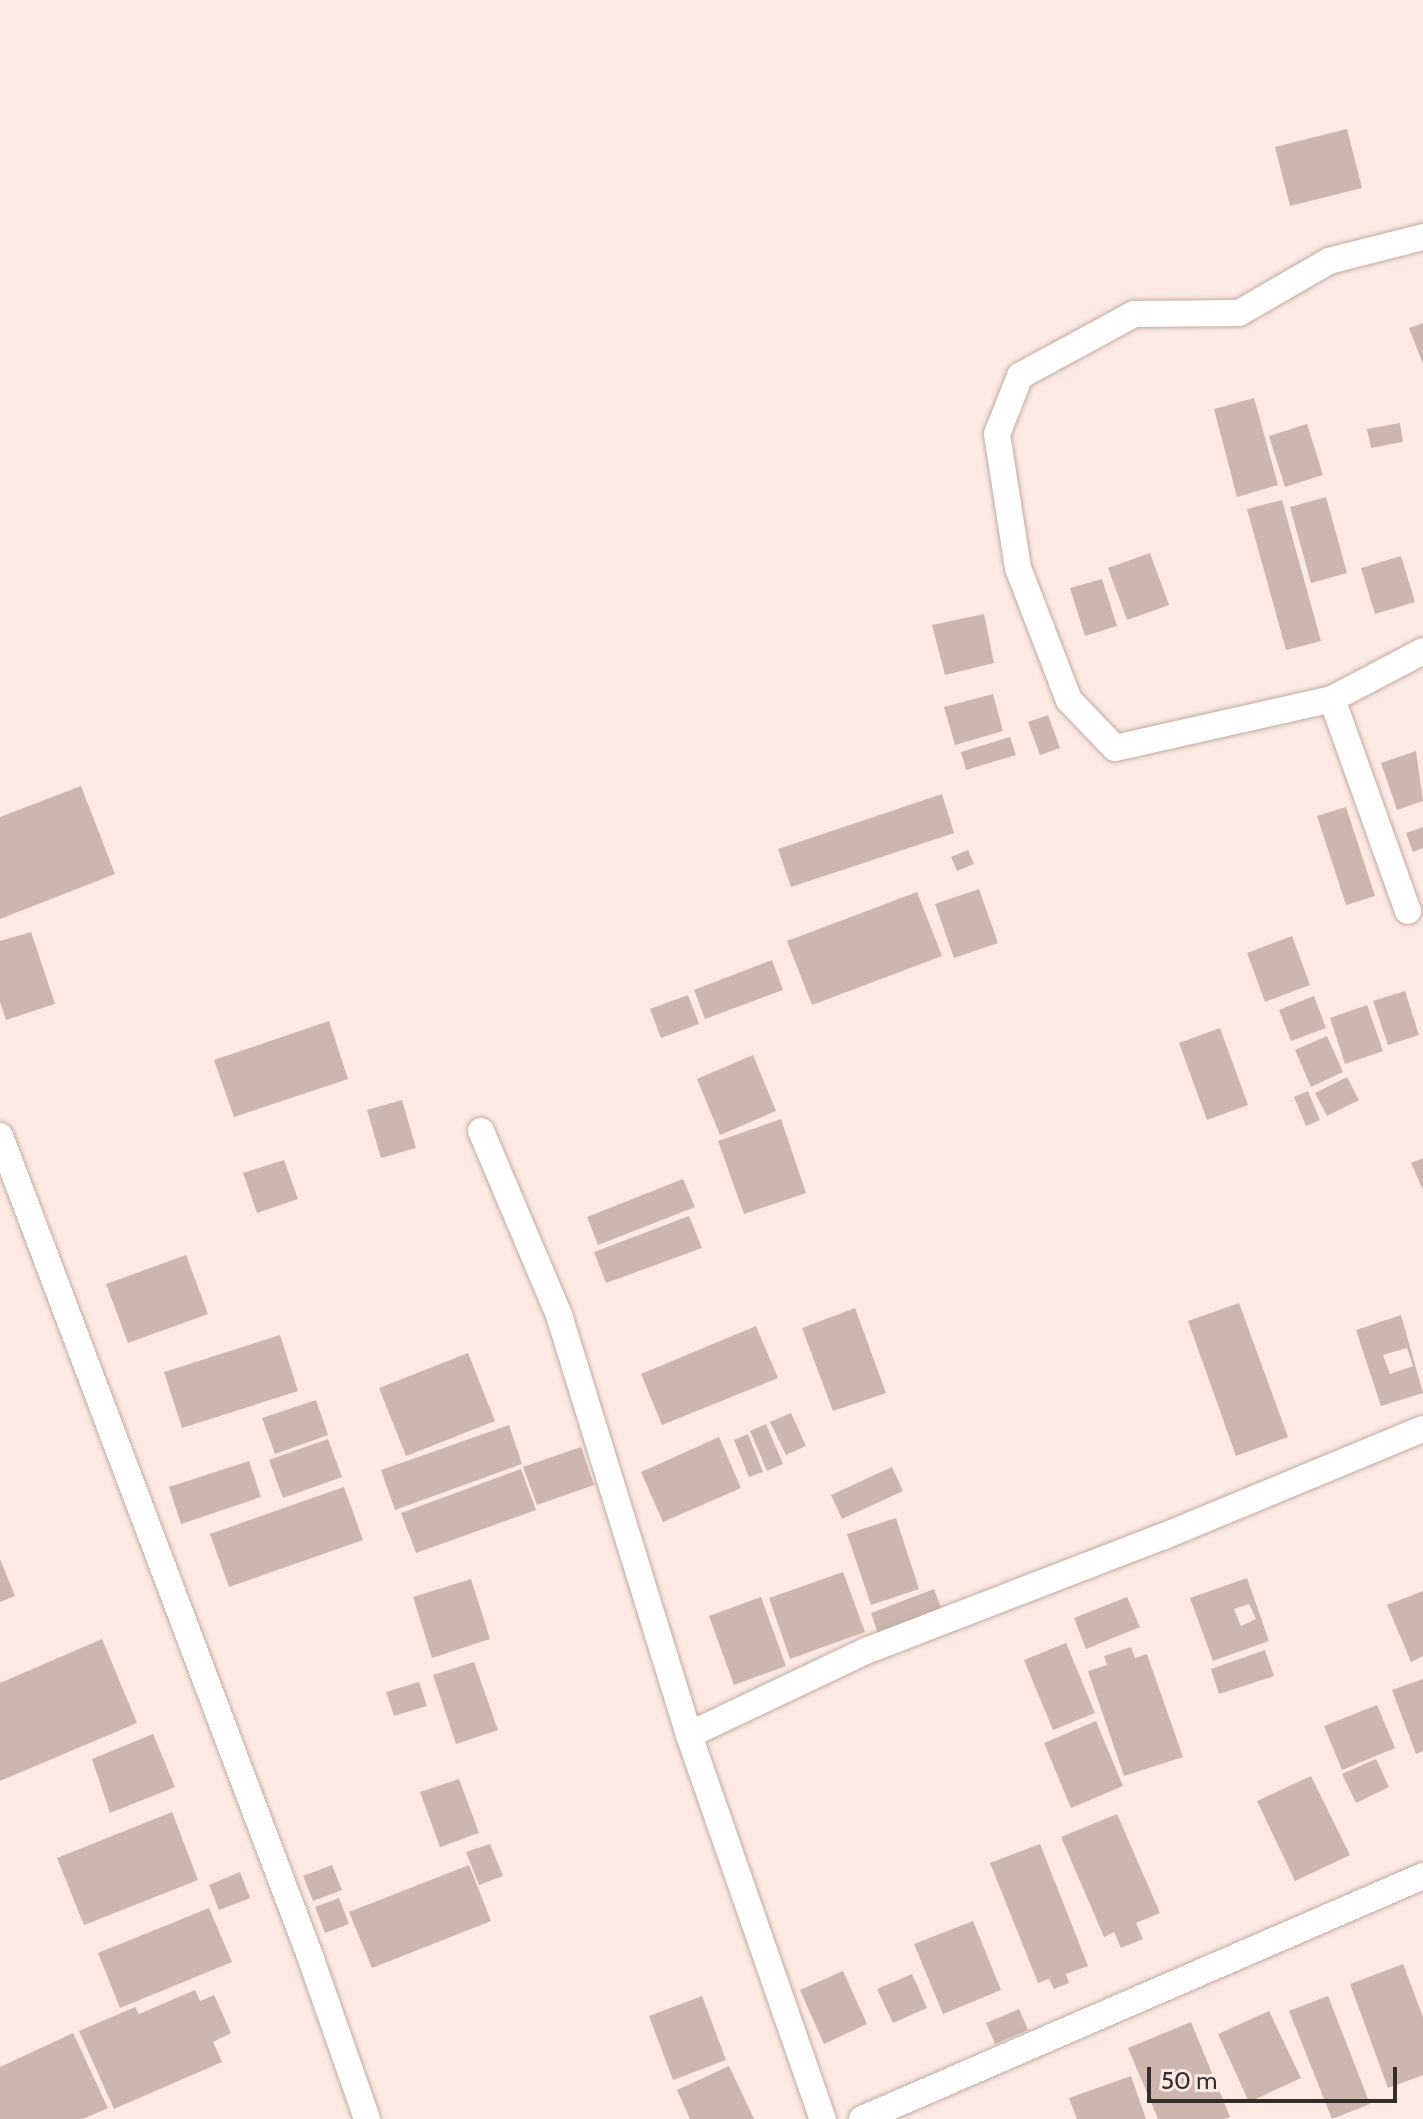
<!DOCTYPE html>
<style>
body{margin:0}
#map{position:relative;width:1423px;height:2119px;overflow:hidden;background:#fdeae4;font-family:Cabin,sans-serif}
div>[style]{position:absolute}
.building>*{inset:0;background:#ccb6ae}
.roads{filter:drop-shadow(0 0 2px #c1aca4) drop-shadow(0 0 2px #c1aca4)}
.street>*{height:26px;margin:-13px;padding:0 13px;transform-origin:13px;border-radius:13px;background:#fff}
span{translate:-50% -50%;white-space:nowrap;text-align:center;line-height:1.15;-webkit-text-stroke:7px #fdeae4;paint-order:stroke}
.scale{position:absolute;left:1147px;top:2067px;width:250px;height:36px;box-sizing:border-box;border:4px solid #352d29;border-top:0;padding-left:10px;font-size:24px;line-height:28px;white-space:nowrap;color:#352d29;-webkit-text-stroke:6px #fdeae4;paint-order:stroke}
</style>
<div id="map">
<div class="building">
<i style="clip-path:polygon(1347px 129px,1362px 188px,1290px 206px,1275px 147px)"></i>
<i style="clip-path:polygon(1423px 323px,1423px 364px,1409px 328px)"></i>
<i style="clip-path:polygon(1254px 398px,1278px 485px,1237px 497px,1214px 409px)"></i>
<i style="clip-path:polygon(1400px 423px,1403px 442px,1371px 448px,1367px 429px)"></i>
<i style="clip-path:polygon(1307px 424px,1323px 475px,1285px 487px,1269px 436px)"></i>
<i style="clip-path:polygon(1326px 497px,1347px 573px,1311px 583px,1290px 507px)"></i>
<i style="clip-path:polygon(1282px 500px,1321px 641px,1286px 650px,1247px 509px)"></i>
<i style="clip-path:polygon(1150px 553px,1169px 605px,1127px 620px,1108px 568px)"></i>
<i style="clip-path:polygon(1401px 556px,1415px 602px,1375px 614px,1361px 568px)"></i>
<i style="clip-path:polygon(1102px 579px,1117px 626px,1085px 636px,1070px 588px)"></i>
<i style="clip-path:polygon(984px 614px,994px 663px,945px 675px,932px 625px)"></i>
<i style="clip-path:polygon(993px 694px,1003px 731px,955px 745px,944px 707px)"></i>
<i style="clip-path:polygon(1048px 715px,1060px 748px,1040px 755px,1028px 722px)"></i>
<i style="clip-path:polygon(1010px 737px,1016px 755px,966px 770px,961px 752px)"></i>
<i style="clip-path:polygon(1416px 751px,1423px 801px,1397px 810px,1381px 763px)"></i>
<i style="clip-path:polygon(81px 786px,115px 874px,0 919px,0 817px)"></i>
<i style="clip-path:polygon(942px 794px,954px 833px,791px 887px,778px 849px)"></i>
<i style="clip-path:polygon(1346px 807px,1375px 896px,1346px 905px,1317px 816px)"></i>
<i style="clip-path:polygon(1423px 827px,1423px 848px,1413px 852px,1406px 833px)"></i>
<i style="clip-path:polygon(968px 850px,974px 864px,957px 871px,951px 857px)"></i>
<i style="clip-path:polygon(979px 889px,998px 943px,954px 958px,935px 904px)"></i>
<i style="clip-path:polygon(917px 892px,942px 956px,812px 1005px,787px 941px)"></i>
<i style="clip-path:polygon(31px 932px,55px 1004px,6px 1020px,0 1002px,0 941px)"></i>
<i style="clip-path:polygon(1292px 936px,1310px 985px,1265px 1002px,1247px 953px)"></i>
<i style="clip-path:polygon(772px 960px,783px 990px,705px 1019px,694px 990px)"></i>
<i style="clip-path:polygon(1405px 991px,1419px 1035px,1388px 1045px,1373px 1001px)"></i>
<i style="clip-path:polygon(688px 995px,699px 1024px,661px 1038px,650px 1009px)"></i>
<i style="clip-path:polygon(1314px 996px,1326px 1028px,1291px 1041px,1279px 1010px)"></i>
<i style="clip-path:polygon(1367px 1005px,1383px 1051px,1345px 1064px,1330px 1018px)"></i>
<i style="clip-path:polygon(329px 1021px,348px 1079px,234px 1117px,214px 1060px)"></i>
<i style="clip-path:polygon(1220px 1028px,1248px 1105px,1207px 1120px,1179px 1043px)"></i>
<i style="clip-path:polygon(1327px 1036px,1343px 1072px,1311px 1087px,1295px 1050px)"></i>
<i style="clip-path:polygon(753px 1055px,776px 1111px,720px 1135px,697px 1079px)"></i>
<i style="clip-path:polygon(1347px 1077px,1359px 1100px,1327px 1116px,1315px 1093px)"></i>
<i style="clip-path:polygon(1308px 1091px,1320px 1120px,1306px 1126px,1294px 1097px)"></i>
<i style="clip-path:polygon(402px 1100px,416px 1148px,381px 1158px,367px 1110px)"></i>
<i style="clip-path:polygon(781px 1119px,806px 1193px,744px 1214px,718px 1141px)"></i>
<i style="clip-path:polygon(1423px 1158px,1423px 1190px,1411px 1163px)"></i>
<i style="clip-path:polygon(284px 1160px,298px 1199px,257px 1213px,243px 1173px)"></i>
<i style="clip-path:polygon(683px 1179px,695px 1207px,598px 1245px,587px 1217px)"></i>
<i style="clip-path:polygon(689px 1216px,702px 1248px,606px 1283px,594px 1252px)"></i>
<i style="clip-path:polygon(186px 1255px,208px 1314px,128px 1343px,106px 1284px)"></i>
<i style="clip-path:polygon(1239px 1303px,1288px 1437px,1236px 1456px,1188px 1321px)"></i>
<i style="clip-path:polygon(855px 1308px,886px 1393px,833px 1411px,802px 1328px)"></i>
<i style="clip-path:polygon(evenodd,1401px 1315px,1423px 1393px,1381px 1406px,1356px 1330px,1401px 1315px,1407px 1348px,1413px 1366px,1390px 1374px,1383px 1355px,1407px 1348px)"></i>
<i style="clip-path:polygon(756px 1326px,778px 1378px,662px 1425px,641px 1374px)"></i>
<i style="clip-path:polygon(280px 1335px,298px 1391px,182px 1428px,164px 1372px)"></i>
<i style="clip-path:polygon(468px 1353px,495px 1421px,406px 1456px,379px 1388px)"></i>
<i style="clip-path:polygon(316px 1400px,328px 1435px,275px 1454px,262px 1418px)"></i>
<i style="clip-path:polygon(791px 1413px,806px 1446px,786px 1455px,770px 1422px)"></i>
<i style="clip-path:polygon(766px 1424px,783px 1464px,767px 1471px,750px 1431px)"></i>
<i style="clip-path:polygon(509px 1425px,522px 1464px,395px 1510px,381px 1470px)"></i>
<i style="clip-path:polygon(748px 1434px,763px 1472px,749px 1477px,734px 1440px)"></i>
<i style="clip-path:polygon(719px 1437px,741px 1488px,663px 1522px,641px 1472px)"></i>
<i style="clip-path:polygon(328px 1439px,342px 1477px,283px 1498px,269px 1460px)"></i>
<i style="clip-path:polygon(581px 1447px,594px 1485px,537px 1505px,523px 1467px)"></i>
<i style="clip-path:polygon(249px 1461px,261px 1497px,181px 1524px,169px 1487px)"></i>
<i style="clip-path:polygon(892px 1467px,903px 1491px,842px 1519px,831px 1495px)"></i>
<i style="clip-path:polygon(521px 1469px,536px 1510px,416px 1553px,401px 1513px)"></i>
<i style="clip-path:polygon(344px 1487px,363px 1540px,229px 1587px,210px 1534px)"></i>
<i style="clip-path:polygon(896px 1518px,919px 1589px,871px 1605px,847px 1534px)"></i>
<i style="clip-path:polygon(0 1559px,15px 1596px,0 1602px)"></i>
<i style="clip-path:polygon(843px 1572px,865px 1632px,790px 1659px,769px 1598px)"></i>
<i style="clip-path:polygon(evenodd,1247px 1578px,1269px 1641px,1213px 1661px,1190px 1598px,1247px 1578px,1249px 1604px,1256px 1619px,1241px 1626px,1234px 1609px,1249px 1604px)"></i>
<i style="clip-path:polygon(471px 1579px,490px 1639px,432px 1658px,413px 1597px)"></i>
<i style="clip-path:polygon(934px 1589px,942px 1610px,878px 1634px,871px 1613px)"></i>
<i style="clip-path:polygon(1423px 1591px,1423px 1656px,1411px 1662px,1387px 1605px)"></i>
<i style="clip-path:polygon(761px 1597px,786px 1666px,734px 1685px,709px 1616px)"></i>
<i style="clip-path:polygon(1127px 1597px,1140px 1627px,1086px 1649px,1074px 1618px)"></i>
<i style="clip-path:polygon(102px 1639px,137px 1723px,0 1781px,0 1683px)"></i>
<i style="clip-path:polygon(1066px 1643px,1095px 1713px,1053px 1730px,1024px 1660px)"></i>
<i style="clip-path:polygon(1131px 1647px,1135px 1658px,1147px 1654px,1183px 1757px,1124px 1776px,1088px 1671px,1107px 1665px,1104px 1656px)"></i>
<i style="clip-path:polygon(1265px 1650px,1274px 1676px,1219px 1694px,1211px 1669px)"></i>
<i style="clip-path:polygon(474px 1662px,498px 1730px,456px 1744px,433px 1675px)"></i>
<i style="clip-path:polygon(1423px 1679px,1423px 1751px,1416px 1754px,1392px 1690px)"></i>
<i style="clip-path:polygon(419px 1682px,427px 1706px,394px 1716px,386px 1692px)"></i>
<i style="clip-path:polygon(1377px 1705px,1395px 1748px,1342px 1770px,1324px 1726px)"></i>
<i style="clip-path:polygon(1096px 1721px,1123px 1786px,1071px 1808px,1044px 1743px)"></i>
<i style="clip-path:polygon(153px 1734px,175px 1787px,110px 1813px,92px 1759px)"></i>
<i style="clip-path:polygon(1376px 1759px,1389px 1787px,1356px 1803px,1342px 1774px)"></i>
<i style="clip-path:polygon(1311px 1776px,1350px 1855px,1295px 1881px,1257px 1801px)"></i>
<i style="clip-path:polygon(459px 1779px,479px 1833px,440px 1847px,420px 1792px)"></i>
<i style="clip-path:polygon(172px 1812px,198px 1880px,84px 1925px,57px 1858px)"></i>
<i style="clip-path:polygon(1117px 1814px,1160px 1913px,1136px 1923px,1143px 1939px,1121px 1948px,1114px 1932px,1104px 1937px,1061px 1837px)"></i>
<i style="clip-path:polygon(490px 1844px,503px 1876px,479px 1885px,466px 1852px)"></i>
<i style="clip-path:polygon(1040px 1844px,1088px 1966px,1066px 1974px,1069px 1983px,1054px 1989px,1049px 1979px,1038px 1983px,990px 1863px)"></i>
<i style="clip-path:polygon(332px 1865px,342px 1890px,313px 1901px,303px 1876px)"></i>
<i style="clip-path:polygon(469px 1865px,491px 1921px,372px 1968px,349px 1912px)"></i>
<i style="clip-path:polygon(240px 1872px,250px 1898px,219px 1910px,209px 1885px)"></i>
<i style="clip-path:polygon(339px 1898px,349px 1924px,325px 1933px,315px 1907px)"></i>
<i style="clip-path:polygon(209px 1908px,232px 1962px,120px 2008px,98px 1953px)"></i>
<i style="clip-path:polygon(973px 1921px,1001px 1990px,943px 2014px,914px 1944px)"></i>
<i style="clip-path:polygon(1403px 1964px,1423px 2017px,1423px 2075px,1388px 2088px,1350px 1984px)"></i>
<i style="clip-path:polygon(843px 1971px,867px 2024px,824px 2044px,800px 1990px)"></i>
<i style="clip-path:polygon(912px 1974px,927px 2008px,893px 2023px,877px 1989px)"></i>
<i style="clip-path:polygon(195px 1990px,200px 2001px,214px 1995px,231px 2033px,213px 2042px,222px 2062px,114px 2109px,79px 2031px,135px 2007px,139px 2014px)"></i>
<i style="clip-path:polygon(702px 1996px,726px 2060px,673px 2080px,649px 2016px)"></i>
<i style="clip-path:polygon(1328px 1996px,1370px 2104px,1332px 2119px,1289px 2011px)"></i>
<i style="clip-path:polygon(1019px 2009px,1028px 2030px,995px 2044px,986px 2023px)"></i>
<i style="clip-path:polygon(1269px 2011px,1301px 2078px,1249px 2102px,1218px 2034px)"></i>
<i style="clip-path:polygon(1191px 2022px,1230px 2117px,1226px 2119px,1158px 2119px,1128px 2048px)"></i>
<i style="clip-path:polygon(73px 2033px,108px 2108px,83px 2119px,0 2119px,0 2067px)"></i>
<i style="clip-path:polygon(729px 2066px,754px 2119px,690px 2119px,677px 2090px)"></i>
<i style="clip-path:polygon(1131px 2076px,1146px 2119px,1077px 2119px,1069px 2098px)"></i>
</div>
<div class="roads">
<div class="street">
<i style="left:1423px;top:237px;width:97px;rotate:165.7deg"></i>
<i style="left:1329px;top:261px;width:104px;rotate:150deg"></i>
<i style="left:1239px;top:313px;width:105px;rotate:179.5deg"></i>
<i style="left:1134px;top:314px;width:130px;rotate:151.5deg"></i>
<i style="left:1020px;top:376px;width:62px;rotate:111.6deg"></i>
<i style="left:997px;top:434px;width:136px;rotate:81.1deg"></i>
<i style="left:1018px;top:568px;width:142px;rotate:68.9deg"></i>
<i style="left:1069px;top:700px;width:66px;rotate:46.2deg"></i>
<i style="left:1115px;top:748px;width:222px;rotate:-12.7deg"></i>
<i style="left:1332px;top:699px;width:103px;rotate:-27.8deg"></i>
<i style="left:1332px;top:699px;width:225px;rotate:70.3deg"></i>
<i style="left:481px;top:1131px;width:200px;rotate:67deg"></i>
<i style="left:559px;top:1315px;width:440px;rotate:72.8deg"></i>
<i style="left:689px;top:1735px;width:407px;rotate:70.8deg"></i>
<i style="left:0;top:1136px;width:877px;rotate:69.29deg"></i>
<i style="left:310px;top:1956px;width:173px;rotate:70.7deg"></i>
<i style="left:689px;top:1735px;width:196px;rotate:-25.4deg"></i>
<i style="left:866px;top:1651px;width:317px;rotate:-21.1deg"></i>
<i style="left:1162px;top:1537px;width:282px;rotate:-22.5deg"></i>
<i style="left:862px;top:2119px;width:611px;rotate:-23.42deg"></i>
</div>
</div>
<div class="scale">50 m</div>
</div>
